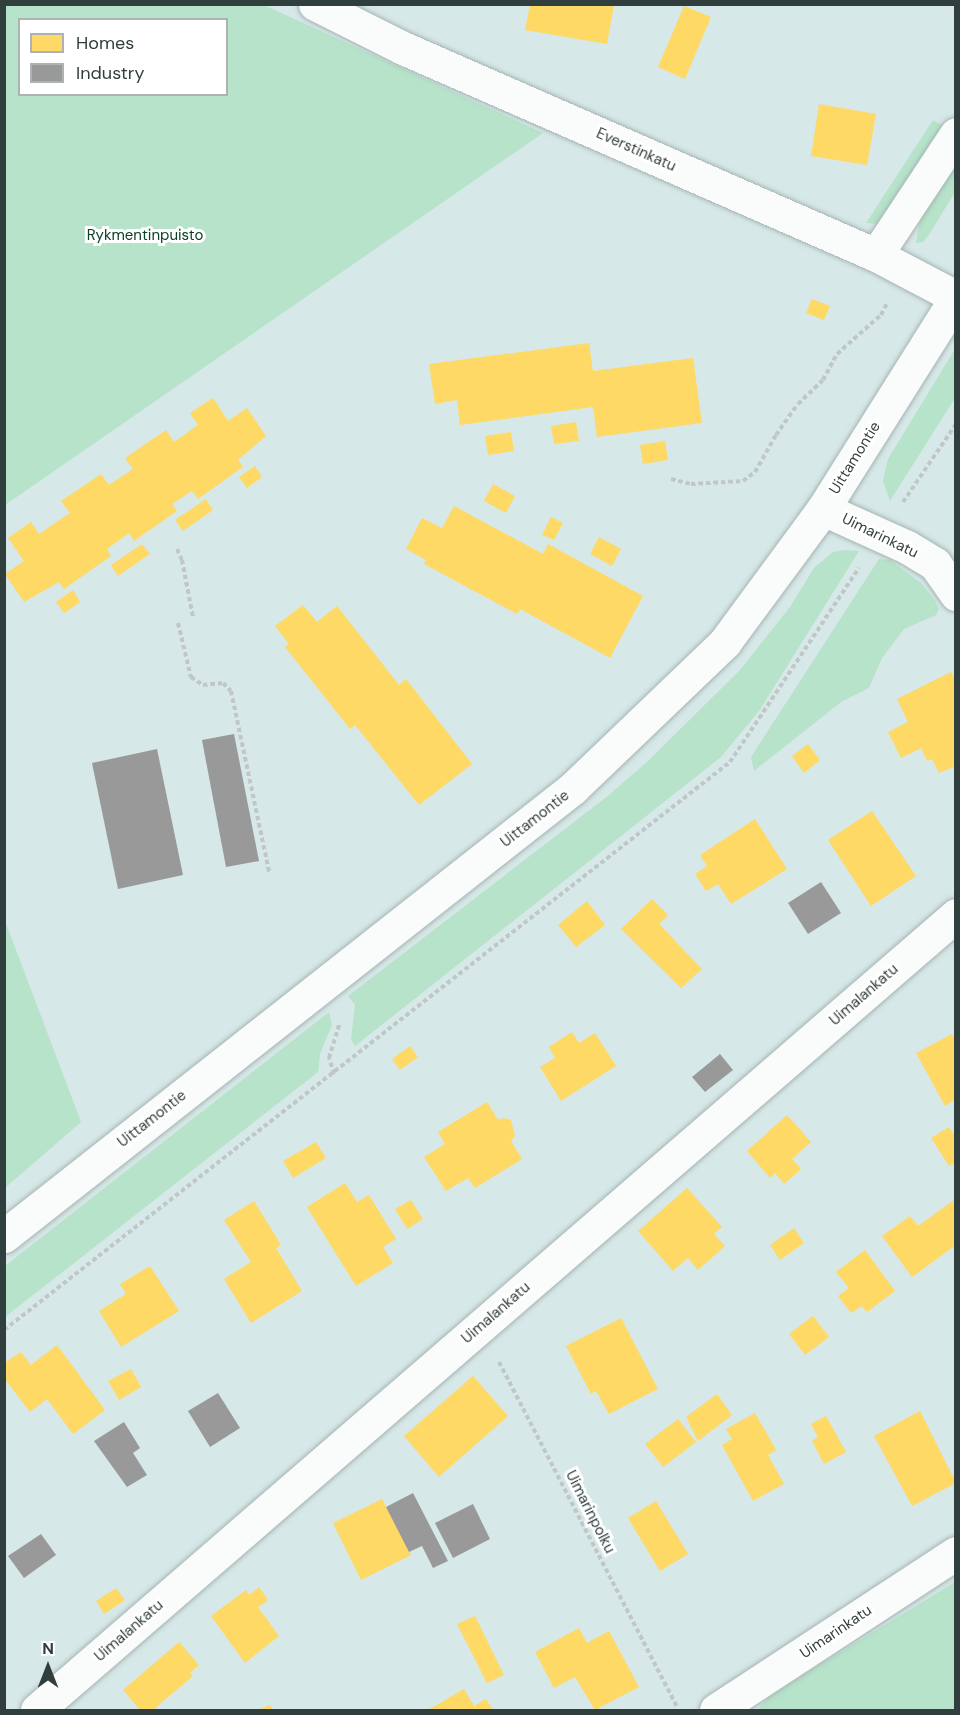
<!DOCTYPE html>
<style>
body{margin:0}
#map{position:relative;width:960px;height:1715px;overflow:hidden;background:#d6e8e7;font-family:"DM Sans",sans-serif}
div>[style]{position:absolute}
.green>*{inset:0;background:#b6e3ca}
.homes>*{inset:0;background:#ffd966}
.industry>*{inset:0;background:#999}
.path>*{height:4px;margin-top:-2px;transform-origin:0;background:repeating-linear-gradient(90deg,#c1c7c7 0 4.5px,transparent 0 7.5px)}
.roads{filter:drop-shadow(0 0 2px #a6b4b3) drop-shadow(0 0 2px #a6b4b3)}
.minor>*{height:33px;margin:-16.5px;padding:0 16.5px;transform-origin:16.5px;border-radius:16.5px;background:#f9fcfb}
.tertiary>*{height:33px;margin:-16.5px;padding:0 16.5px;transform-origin:16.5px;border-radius:16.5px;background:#f9fcfb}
span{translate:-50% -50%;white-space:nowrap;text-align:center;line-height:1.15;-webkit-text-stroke:6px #fff;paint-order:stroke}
.street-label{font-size:15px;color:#313e3e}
.park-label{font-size:15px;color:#094226}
.frame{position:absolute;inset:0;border:6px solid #313e3e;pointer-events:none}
.legend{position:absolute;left:18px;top:18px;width:210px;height:78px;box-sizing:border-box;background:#fff;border:2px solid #adb2b2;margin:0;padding:8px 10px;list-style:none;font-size:18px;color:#313e3e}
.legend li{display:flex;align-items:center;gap:12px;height:30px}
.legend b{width:30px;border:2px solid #adb2b2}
.north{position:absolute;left:18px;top:1637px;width:60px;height:60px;-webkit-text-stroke:4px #fff;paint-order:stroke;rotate:0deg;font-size:16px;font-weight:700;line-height:24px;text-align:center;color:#313e3e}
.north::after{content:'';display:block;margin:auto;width:21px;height:27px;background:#313e3e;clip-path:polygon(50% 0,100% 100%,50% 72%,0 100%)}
</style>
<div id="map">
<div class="green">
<i style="clip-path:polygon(evenodd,5px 4px,264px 5px,543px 133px,5px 505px,5px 4px,20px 20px,226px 20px,226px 94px,20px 94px,20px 20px)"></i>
<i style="clip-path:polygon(933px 120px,942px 125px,882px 224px,866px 223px)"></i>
<i style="clip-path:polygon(955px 164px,955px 192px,930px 233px,923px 242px,916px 243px,920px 219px)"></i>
<i style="clip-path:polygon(955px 349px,955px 398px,890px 501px,883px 481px,888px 459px)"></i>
<i style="clip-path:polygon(844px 550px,859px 551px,759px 711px,721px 757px,355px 1046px,351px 1039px,355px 1005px,348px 996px,609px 795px,648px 761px,740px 670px,790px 607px,814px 568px,833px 552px)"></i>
<i style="clip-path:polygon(879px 559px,890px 560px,922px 584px,935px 601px,939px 609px,936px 615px,904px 629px,882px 658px,869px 688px,841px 702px,754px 771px,751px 757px)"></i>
<i style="clip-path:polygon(4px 918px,81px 1122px,5px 1188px,4px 1188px)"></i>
<i style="clip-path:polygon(329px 1012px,332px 1025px,320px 1054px,318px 1072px,5px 1317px,5px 1266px)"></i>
<i style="clip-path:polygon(955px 1582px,955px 1710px,757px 1710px,772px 1694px)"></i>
</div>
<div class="homes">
<i style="clip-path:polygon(530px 5px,614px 5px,607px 44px,525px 30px)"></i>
<i style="clip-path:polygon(684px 6px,711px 17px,685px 79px,658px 67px)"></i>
<i style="clip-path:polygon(819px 104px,876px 114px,867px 165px,811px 156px)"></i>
<i style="clip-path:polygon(812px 299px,830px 306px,824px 320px,806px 313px)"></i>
<i style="clip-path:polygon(589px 343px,593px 371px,693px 358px,702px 423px,597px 437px,593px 407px,460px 425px,457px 400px,435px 404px,429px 364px)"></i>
<i style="clip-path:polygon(213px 398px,228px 421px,247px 408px,266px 436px,238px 460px,243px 467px,198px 499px,192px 491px,172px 504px,177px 511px,134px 541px,129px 533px,107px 549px,111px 556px,64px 589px,59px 582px,24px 602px,5px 574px,24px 561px,8px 538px,31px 522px,39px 534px,70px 513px,61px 501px,101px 474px,109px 485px,133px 469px,125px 458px,166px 430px,174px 442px,198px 425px,190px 413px)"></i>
<i style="clip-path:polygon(576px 422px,579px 441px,554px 444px,551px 426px)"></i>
<i style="clip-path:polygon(511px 432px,514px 451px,488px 455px,485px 436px)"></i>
<i style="clip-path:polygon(665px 441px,668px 460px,643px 464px,640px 445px)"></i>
<i style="clip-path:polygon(255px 466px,262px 477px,247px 488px,239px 477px)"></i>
<i style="clip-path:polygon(493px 484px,515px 496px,506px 513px,484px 501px)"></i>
<i style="clip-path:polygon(206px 499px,213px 510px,183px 531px,175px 520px)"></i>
<i style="clip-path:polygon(454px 506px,543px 554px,548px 544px,643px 596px,610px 658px,520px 609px,517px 614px,424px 564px,426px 560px,406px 549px,422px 518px,442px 528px)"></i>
<i style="clip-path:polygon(551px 517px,563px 523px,554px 540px,542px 535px)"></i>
<i style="clip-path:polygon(599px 537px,621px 549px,612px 566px,590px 554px)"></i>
<i style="clip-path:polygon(142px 544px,150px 554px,118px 576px,111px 565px)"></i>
<i style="clip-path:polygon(73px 590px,80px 602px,64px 613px,56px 602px)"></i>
<i style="clip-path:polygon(303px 605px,317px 622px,337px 606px,399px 685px,406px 679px,472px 764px,419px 805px,355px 725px,350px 729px,285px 647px,289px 644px,275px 626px)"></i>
<i style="clip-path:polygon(951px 672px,956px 680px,956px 766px,939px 773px,932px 759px,927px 761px,921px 748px,901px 758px,888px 732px,908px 722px,897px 699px)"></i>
<i style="clip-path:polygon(808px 744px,820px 760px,804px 773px,792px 756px)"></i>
<i style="clip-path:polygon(872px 811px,916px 876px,871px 906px,828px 840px)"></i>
<i style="clip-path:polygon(755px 819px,787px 869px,731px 904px,718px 884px,706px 891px,695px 874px,707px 866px,700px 855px)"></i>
<i style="clip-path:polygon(652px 899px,668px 915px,659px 924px,702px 969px,681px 988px,621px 929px)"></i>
<i style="clip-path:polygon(587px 901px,605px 925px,576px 947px,558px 925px)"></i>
<i style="clip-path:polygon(572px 1032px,579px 1043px,595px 1033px,616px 1066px,561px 1101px,540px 1067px,555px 1058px,549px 1047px)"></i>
<i style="clip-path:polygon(952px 1034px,956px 1040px,956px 1099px,945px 1106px,916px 1053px)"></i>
<i style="clip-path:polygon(410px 1046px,418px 1057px,400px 1070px,392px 1059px)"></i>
<i style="clip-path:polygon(487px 1102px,498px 1120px,504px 1118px,511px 1120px,515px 1136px,511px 1141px,522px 1159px,475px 1188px,468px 1178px,446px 1191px,424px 1157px,445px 1144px,438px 1132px)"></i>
<i style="clip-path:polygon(787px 1115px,811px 1142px,792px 1159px,801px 1169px,784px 1184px,775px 1173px,770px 1178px,747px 1151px)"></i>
<i style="clip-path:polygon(949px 1127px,956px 1138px,956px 1162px,949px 1166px,931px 1138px)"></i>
<i style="clip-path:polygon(316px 1142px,326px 1158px,293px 1178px,283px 1161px)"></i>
<i style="clip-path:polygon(345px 1183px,357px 1202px,369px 1195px,396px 1239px,383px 1247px,393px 1263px,356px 1286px,307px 1207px)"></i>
<i style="clip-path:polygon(687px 1188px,722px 1227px,714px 1234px,725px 1246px,698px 1270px,688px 1258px,673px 1271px,638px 1231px)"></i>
<i style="clip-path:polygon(411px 1200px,423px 1219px,407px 1229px,395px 1209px)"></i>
<i style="clip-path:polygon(954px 1200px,956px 1245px,912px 1277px,882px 1236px,910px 1216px,918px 1226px)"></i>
<i style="clip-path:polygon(254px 1201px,281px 1245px,276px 1248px,302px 1291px,251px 1323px,224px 1279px,251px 1262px,224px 1220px)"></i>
<i style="clip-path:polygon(794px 1228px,804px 1243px,780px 1260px,770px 1245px)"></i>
<i style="clip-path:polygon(865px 1250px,895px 1291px,867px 1312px,862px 1306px,851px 1313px,838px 1296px,849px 1288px,836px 1272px)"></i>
<i style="clip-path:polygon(150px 1266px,179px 1311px,121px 1347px,99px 1311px,126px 1294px,120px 1284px)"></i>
<i style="clip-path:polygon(813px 1316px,829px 1337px,805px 1355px,789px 1334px)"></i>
<i style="clip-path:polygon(621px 1318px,658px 1389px,609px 1414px,596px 1391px,591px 1394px,566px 1346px)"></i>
<i style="clip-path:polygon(57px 1345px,105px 1410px,73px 1434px,47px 1399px,30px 1412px,4px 1378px,4px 1363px,21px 1352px,31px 1365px)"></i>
<i style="clip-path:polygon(131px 1369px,141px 1387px,119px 1400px,108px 1381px)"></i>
<i style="clip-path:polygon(473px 1376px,508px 1416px,439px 1477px,404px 1436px)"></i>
<i style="clip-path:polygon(717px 1394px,732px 1415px,698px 1441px,686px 1417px)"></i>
<i style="clip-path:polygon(920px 1411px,956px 1483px,912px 1506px,874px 1436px)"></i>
<i style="clip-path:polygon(755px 1413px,776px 1450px,768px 1455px,784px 1484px,753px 1501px,722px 1445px,732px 1439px,726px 1429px)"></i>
<i style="clip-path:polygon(826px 1416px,846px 1452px,824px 1464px,812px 1441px,818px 1437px,811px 1424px)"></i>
<i style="clip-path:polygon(678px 1419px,696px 1442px,663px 1467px,645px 1444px)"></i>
<i style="clip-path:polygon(382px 1499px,411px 1555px,361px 1580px,333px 1523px)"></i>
<i style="clip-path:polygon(656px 1501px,688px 1554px,660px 1571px,628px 1518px)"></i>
<i style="clip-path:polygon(259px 1587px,268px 1600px,258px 1607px,279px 1636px,245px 1663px,211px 1616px,246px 1590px,249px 1595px)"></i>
<i style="clip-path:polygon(116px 1588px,125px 1600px,104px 1614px,96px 1601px)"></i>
<i style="clip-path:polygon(475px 1616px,504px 1675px,487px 1683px,457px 1624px)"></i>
<i style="clip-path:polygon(579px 1628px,587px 1643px,609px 1631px,639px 1687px,595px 1710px,575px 1677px,554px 1688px,535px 1652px)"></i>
<i style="clip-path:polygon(179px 1642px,199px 1665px,190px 1673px,193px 1676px,153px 1710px,140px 1710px,123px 1690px)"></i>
<i style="clip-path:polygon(464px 1689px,474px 1706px,486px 1699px,493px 1710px,428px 1710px)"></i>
<i style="clip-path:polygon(270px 1705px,273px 1710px,258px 1710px)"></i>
</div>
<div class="industry">
<i style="clip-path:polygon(234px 734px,259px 861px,226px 867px,202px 740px)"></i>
<i style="clip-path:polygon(157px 749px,183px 875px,118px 889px,92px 763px)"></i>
<i style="clip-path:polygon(821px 882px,841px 913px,808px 934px,788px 903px)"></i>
<i style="clip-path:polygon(720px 1054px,733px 1070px,705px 1092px,692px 1077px)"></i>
<i style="clip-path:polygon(218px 1393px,240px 1428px,210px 1447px,188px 1411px)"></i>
<i style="clip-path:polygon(124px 1422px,140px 1448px,133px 1453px,147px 1475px,127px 1487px,94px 1441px)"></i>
<i style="clip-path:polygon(413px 1493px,448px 1561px,433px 1568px,422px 1546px,409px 1552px,386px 1507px)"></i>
<i style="clip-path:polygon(473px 1504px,490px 1539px,453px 1558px,435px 1523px)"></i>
<i style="clip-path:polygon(41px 1534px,56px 1555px,24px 1578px,8px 1556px)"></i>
</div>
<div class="path">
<i style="left:671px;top:479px;width:21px;rotate:14deg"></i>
<i style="left:691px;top:484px;width:52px;rotate:-3.3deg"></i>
<i style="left:743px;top:481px;width:15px;rotate:-37deg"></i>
<i style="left:755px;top:472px;width:43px;rotate:-60.4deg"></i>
<i style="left:776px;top:435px;width:38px;rotate:-55deg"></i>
<i style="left:798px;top:404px;width:35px;rotate:-44deg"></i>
<i style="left:823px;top:380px;width:30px;rotate:-62deg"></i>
<i style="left:837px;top:354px;width:59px;rotate:-41.6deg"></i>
<i style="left:881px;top:315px;width:13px;rotate:-63deg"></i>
<i style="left:903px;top:502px;width:94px;rotate:-55.8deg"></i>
<i style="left:177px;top:549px;width:12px;rotate:66deg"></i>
<i style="left:182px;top:560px;width:58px;rotate:79.1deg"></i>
<i style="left:178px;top:623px;width:56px;rotate:76.5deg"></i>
<i style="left:191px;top:677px;width:14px;rotate:34deg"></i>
<i style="left:203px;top:685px;width:20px;rotate:-6deg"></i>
<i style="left:223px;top:683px;width:11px;rotate:45deg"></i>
<i style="left:231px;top:691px;width:185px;rotate:78.1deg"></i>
<i style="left:334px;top:1074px;width:17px;rotate:-107deg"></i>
<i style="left:329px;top:1058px;width:37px;rotate:-73deg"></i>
<i style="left:4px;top:1330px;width:922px;rotate:-38.04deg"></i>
<i style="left:730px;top:762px;width:233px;rotate:-56.4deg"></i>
<i style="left:499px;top:1362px;width:388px;rotate:62.7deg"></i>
</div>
<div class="roads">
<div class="minor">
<i style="left:315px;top:4px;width:98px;rotate:26.6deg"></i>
<i style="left:403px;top:48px;width:516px;rotate:23.64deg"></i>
<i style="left:876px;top:255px;width:90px;rotate:27.7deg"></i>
<i style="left:876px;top:255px;width:145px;rotate:-56.5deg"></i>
<i style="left:823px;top:509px;width:92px;rotate:24.3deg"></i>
<i style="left:907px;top:547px;width:33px;rotate:31deg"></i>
<i style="left:935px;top:564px;width:37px;rotate:55deg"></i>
<i style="left:37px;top:1710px;width:1215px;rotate:-40.86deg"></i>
<i style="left:716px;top:1710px;width:287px;rotate:-33.2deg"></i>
</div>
<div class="tertiary">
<i style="left:4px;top:1236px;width:724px;rotate:-38.21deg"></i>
<i style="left:573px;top:788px;width:211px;rotate:-43.8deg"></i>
<i style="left:725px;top:642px;width:165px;rotate:-53.6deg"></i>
<i style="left:823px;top:509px;width:249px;rotate:-57.8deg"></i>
</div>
</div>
<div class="street-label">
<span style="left:636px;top:150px;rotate:24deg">Everstinkatu</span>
<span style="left:855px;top:458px;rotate:-58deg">Uittamontie</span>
<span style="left:880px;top:536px;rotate:26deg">Uimarinkatu</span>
<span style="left:535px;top:819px;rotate:-38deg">Uittamontie</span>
<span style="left:864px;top:995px;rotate:-41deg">Uimalankatu</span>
<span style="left:152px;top:1119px;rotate:-38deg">Uittamontie</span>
<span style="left:496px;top:1313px;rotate:-41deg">Uimalankatu</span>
<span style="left:590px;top:1512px;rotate:63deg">Uimarinpolku</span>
<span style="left:129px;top:1631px;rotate:-41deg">Uimalankatu</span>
<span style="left:836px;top:1632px;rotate:-34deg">Uimarinkatu</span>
</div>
<div class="park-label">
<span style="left:145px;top:236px">Rykmentinpuisto</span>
</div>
<div class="frame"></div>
<ul class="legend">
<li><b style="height:16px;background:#ffd966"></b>Homes</li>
<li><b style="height:16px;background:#999"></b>Industry</li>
</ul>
<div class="north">N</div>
</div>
